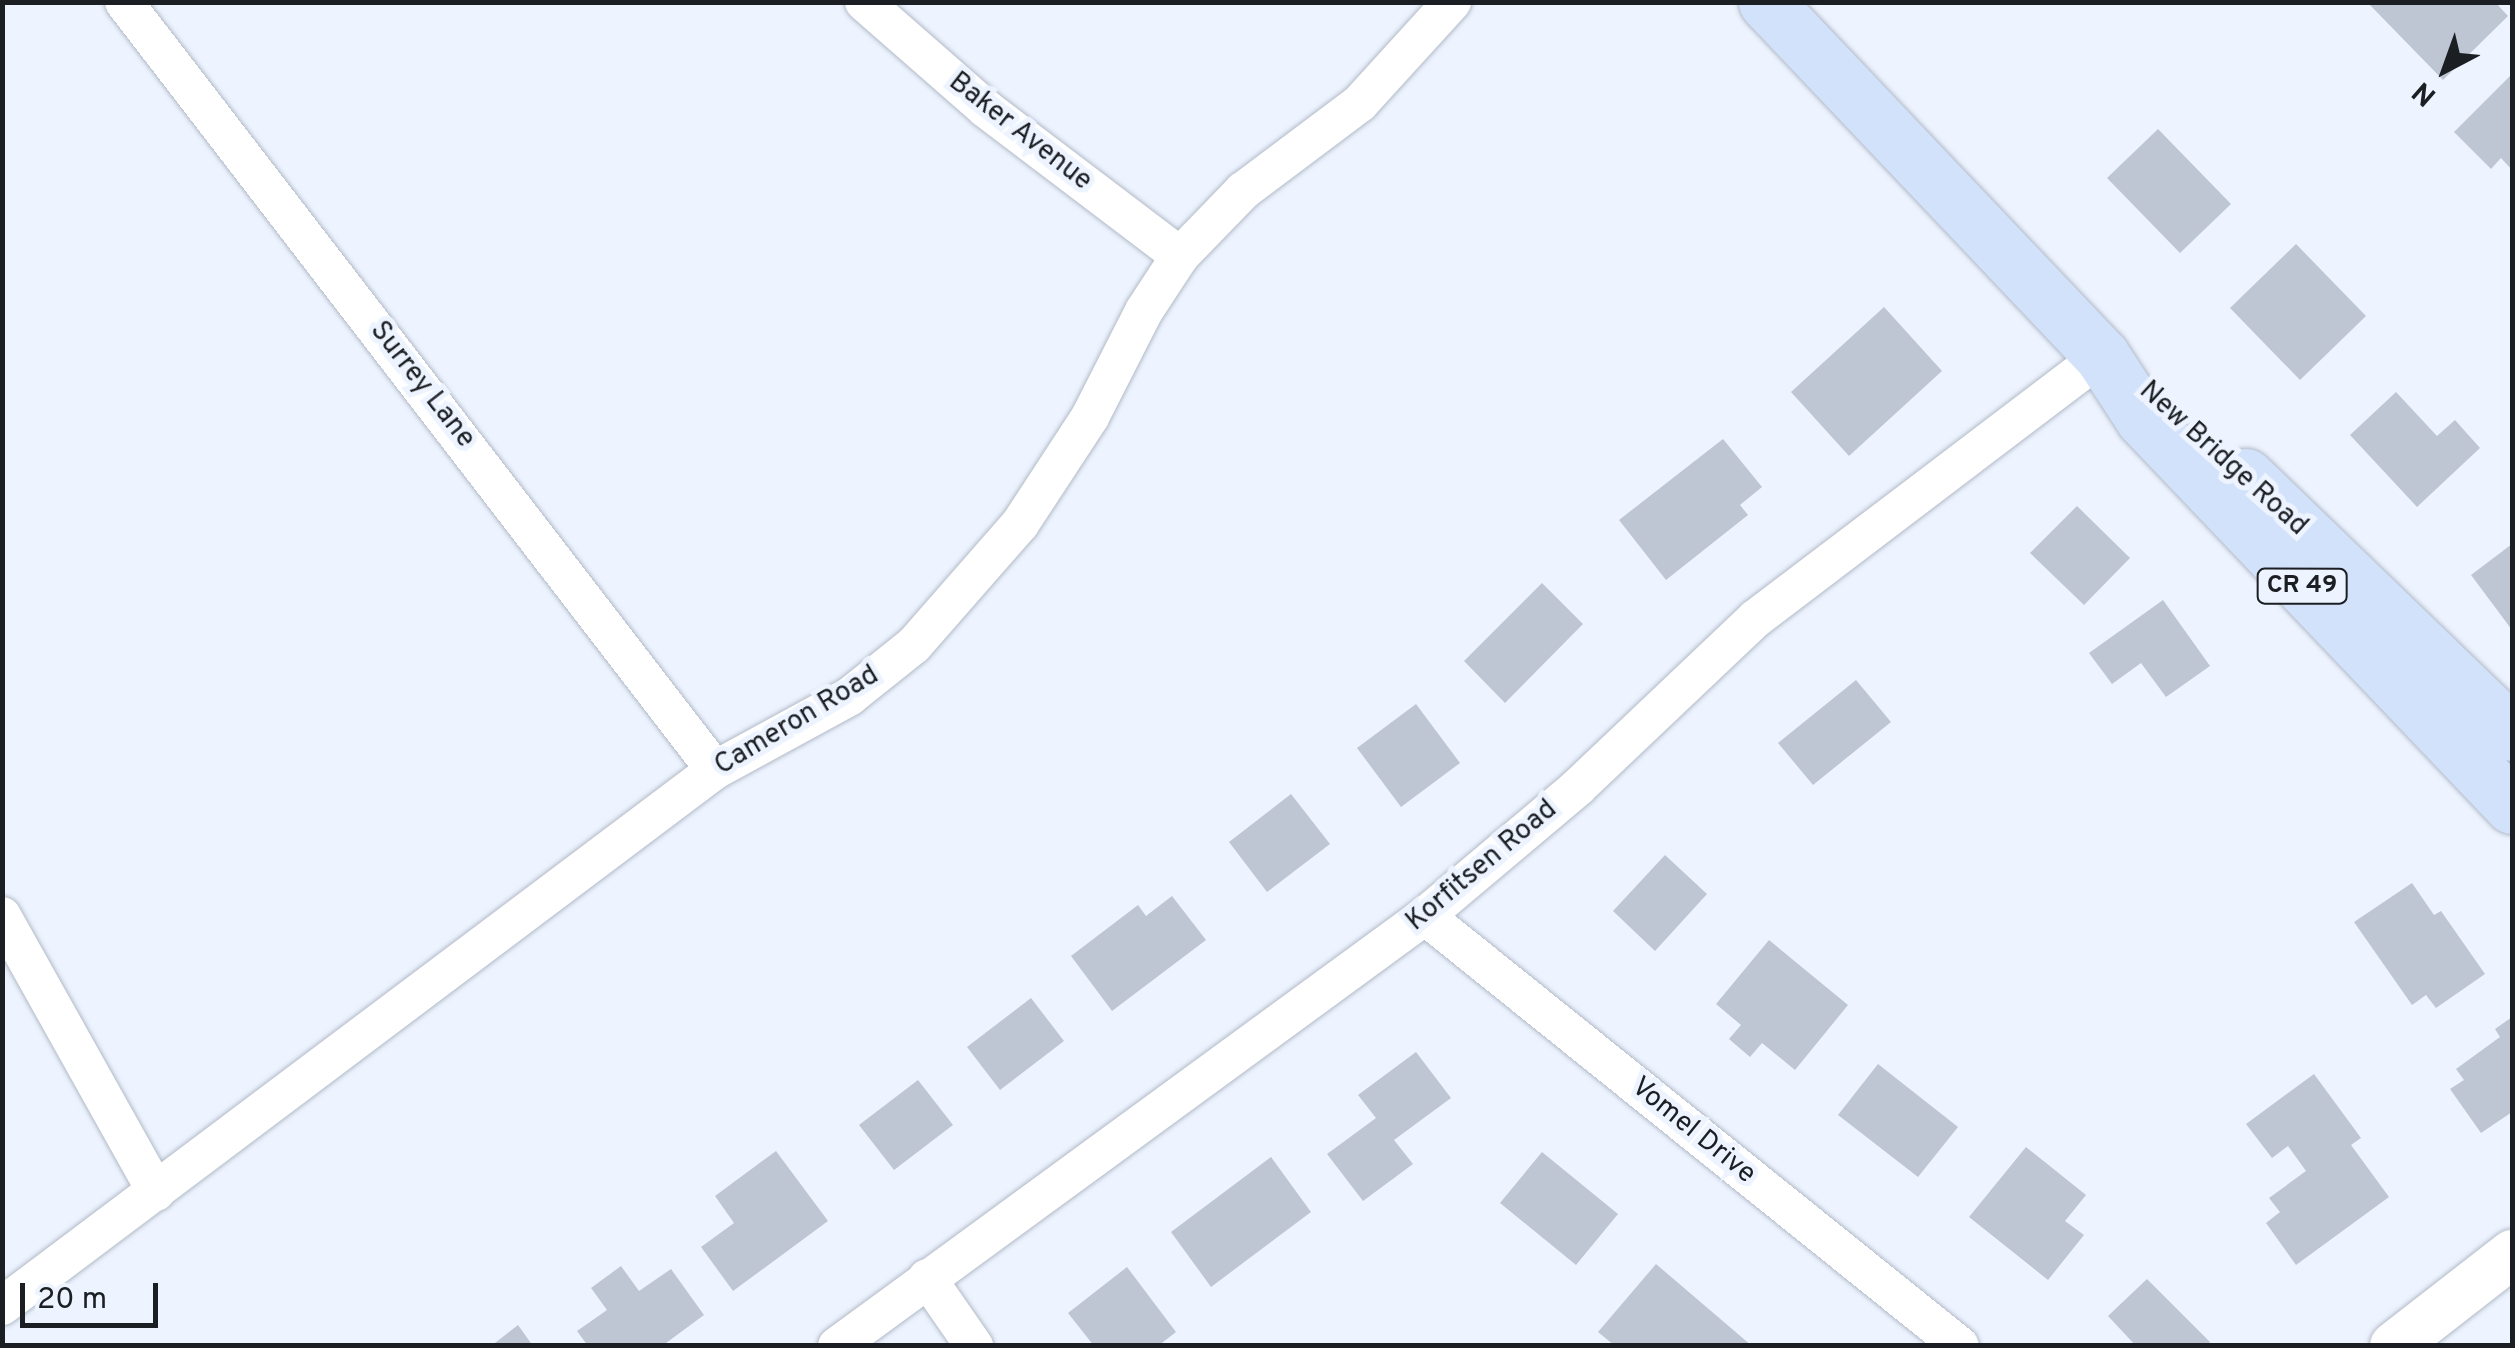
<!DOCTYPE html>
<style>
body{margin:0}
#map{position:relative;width:2515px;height:1348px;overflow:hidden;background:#edf4ff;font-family:Overpass,sans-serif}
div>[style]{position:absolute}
.building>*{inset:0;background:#bec6d3}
.roads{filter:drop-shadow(0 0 2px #b2bac7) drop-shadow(0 0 2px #b2bac7)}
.minor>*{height:38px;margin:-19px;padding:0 19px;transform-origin:19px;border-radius:19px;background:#fff}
.tertiary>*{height:48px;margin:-24px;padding:0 24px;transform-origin:24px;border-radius:24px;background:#fff}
.primary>*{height:55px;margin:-27.5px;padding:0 27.5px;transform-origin:27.5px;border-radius:27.5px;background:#d2e2fb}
span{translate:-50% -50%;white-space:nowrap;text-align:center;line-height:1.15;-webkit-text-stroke:10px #edf4ff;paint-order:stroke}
.shield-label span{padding:2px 8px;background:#edf4ff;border:2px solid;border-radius:8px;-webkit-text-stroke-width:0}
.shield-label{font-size:25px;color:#1b1e23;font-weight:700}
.street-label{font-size:28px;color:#1b1e23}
.frame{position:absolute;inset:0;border:5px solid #1b1e23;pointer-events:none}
.north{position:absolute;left:2395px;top:20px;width:100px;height:100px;-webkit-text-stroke:8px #edf4ff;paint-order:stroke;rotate:221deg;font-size:28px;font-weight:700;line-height:40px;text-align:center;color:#1b1e23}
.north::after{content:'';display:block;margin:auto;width:35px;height:45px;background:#1b1e23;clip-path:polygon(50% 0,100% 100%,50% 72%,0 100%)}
.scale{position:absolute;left:20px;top:1283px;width:138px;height:45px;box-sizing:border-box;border:5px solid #1b1e23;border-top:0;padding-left:12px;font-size:30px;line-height:35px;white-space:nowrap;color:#1b1e23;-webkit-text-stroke:8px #edf4ff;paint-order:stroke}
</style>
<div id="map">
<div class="building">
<i style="clip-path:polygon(2367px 2px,2495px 2px,2508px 16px,2443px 80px)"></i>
<i style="clip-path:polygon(2512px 74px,2512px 170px,2501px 158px,2491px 169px,2454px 132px)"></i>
<i style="clip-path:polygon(2158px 129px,2231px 204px,2180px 253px,2107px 178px)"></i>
<i style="clip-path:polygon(2296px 244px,2366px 316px,2300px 380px,2230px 308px)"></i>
<i style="clip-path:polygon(1884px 307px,1942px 371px,1849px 456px,1791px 392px)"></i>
<i style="clip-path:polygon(2396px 392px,2437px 436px,2455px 420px,2480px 448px,2417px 507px,2350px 435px)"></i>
<i style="clip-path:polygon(1723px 439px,1762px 487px,1740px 505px,1748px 515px,1666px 580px,1619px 520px)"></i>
<i style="clip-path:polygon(2077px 506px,2130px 558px,2084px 605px,2030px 553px)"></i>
<i style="clip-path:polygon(2512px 544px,2512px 630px,2471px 575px)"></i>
<i style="clip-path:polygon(1542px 583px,1583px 624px,1505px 703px,1464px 661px)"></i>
<i style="clip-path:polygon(2163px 600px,2210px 666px,2166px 697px,2141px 663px,2112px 684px,2089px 653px)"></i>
<i style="clip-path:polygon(1856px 680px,1891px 722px,1813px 785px,1778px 743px)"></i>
<i style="clip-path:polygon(1416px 704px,1460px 763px,1401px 807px,1357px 748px)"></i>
<i style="clip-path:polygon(1291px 794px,1330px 844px,1267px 892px,1229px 842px)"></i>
<i style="clip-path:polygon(1665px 855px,1707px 894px,1655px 951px,1613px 911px)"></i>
<i style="clip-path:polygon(2412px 883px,2434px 915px,2441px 911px,2485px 974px,2436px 1008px,2426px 995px,2412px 1005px,2354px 922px)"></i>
<i style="clip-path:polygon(1172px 896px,1206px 940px,1112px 1011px,1071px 956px,1138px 905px,1146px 916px)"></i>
<i style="clip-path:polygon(1769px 940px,1848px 1005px,1795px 1070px,1762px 1043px,1750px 1057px,1729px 1039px,1741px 1025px,1716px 1004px)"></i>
<i style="clip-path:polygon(1031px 998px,1064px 1041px,1000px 1090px,967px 1047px)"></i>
<i style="clip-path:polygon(2512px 1017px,2512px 1112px,2481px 1133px,2450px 1089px,2464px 1080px,2456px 1069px,2500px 1037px,2495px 1029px)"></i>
<i style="clip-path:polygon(1416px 1052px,1451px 1098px,1394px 1140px,1413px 1164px,1363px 1201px,1327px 1154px,1376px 1118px,1358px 1095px)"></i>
<i style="clip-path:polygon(1878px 1064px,1958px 1127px,1918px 1177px,1838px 1115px)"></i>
<i style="clip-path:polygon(2314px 1074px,2361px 1138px,2351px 1145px,2389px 1197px,2296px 1265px,2266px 1223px,2280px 1212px,2269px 1198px,2306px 1171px,2288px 1146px,2272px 1158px,2246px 1124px)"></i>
<i style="clip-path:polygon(918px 1080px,953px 1125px,894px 1170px,859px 1125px)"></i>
<i style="clip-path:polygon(2026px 1147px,2086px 1195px,2065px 1221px,2084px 1235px,2048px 1280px,1969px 1217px)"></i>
<i style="clip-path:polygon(776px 1151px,828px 1221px,733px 1291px,701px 1247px,734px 1223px,715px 1196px)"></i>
<i style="clip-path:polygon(1542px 1152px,1618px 1214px,1576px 1265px,1500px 1203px)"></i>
<i style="clip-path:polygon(1271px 1157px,1311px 1212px,1211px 1287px,1171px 1232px)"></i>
<i style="clip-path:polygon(1656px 1264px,1752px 1346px,1615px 1346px,1598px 1332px)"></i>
<i style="clip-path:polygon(621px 1266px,639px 1291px,671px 1269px,704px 1315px,662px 1346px,588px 1346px,577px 1331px,607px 1310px,591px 1288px)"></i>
<i style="clip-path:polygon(1127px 1267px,1176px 1332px,1158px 1346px,1094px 1346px,1068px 1313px)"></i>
<i style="clip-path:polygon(2147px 1279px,2210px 1342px,2206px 1346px,2136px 1346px,2108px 1316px)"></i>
<i style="clip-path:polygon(518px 1325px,533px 1346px,491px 1346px)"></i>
</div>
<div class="roads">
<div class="minor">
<i style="left:124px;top:2px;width:969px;rotate:52.42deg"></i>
<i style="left:864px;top:2px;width:161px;rotate:41.2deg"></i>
<i style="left:985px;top:108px;width:245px;rotate:37.2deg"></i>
<i style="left:2px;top:916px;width:316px;rotate:60.8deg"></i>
<i style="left:1425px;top:916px;width:686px;rotate:38.79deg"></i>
<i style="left:927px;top:1278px;width:83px;rotate:55.3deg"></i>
<i style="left:2px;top:1306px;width:892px;rotate:-36.93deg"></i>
<i style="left:715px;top:770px;width:153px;rotate:-28.6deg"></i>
<i style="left:849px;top:697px;width:83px;rotate:-38.7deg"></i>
<i style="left:914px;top:645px;width:161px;rotate:-48.8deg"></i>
<i style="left:1020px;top:524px;width:128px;rotate:-56.8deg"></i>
<i style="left:1090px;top:417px;width:119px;rotate:-63deg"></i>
<i style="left:1144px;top:311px;width:66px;rotate:-56.8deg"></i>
<i style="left:1180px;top:256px;width:91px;rotate:-45.9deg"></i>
<i style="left:1243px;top:191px;width:146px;rotate:-36.9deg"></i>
<i style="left:1360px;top:103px;width:137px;rotate:-47.7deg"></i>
<i style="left:837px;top:1346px;width:728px;rotate:-36.18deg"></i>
<i style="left:1425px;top:916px;width:200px;rotate:-40.1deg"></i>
<i style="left:1578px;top:787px;width:244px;rotate:-43.5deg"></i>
<i style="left:1755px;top:619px;width:435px;rotate:-37.2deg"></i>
</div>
<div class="tertiary">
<i style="left:2394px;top:1346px;width:150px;rotate:-37.9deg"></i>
</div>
<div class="primary">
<i style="left:1766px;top:2px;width:488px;rotate:46.5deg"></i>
<i style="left:2102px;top:356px;width:75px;rotate:56.9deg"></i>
<i style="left:2143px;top:419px;width:535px;rotate:46.36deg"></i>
<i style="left:2246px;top:476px;width:370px;rotate:44deg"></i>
</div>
</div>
<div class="shield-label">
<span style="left:2302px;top:586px">CR 49</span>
</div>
<div class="street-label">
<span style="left:1020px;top:132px;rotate:38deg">Baker Avenue</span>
<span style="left:422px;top:385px;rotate:52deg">Surrey Lane</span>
<span style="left:2223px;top:459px;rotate:42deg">New Bridge Road</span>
<span style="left:797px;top:721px;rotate:-31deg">Cameron Road</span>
<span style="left:1482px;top:866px;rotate:-40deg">Korfitsen Road</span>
<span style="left:1693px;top:1131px;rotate:39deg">Vomel Drive</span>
</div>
<div class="frame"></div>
<div class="north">N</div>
<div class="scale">20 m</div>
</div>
